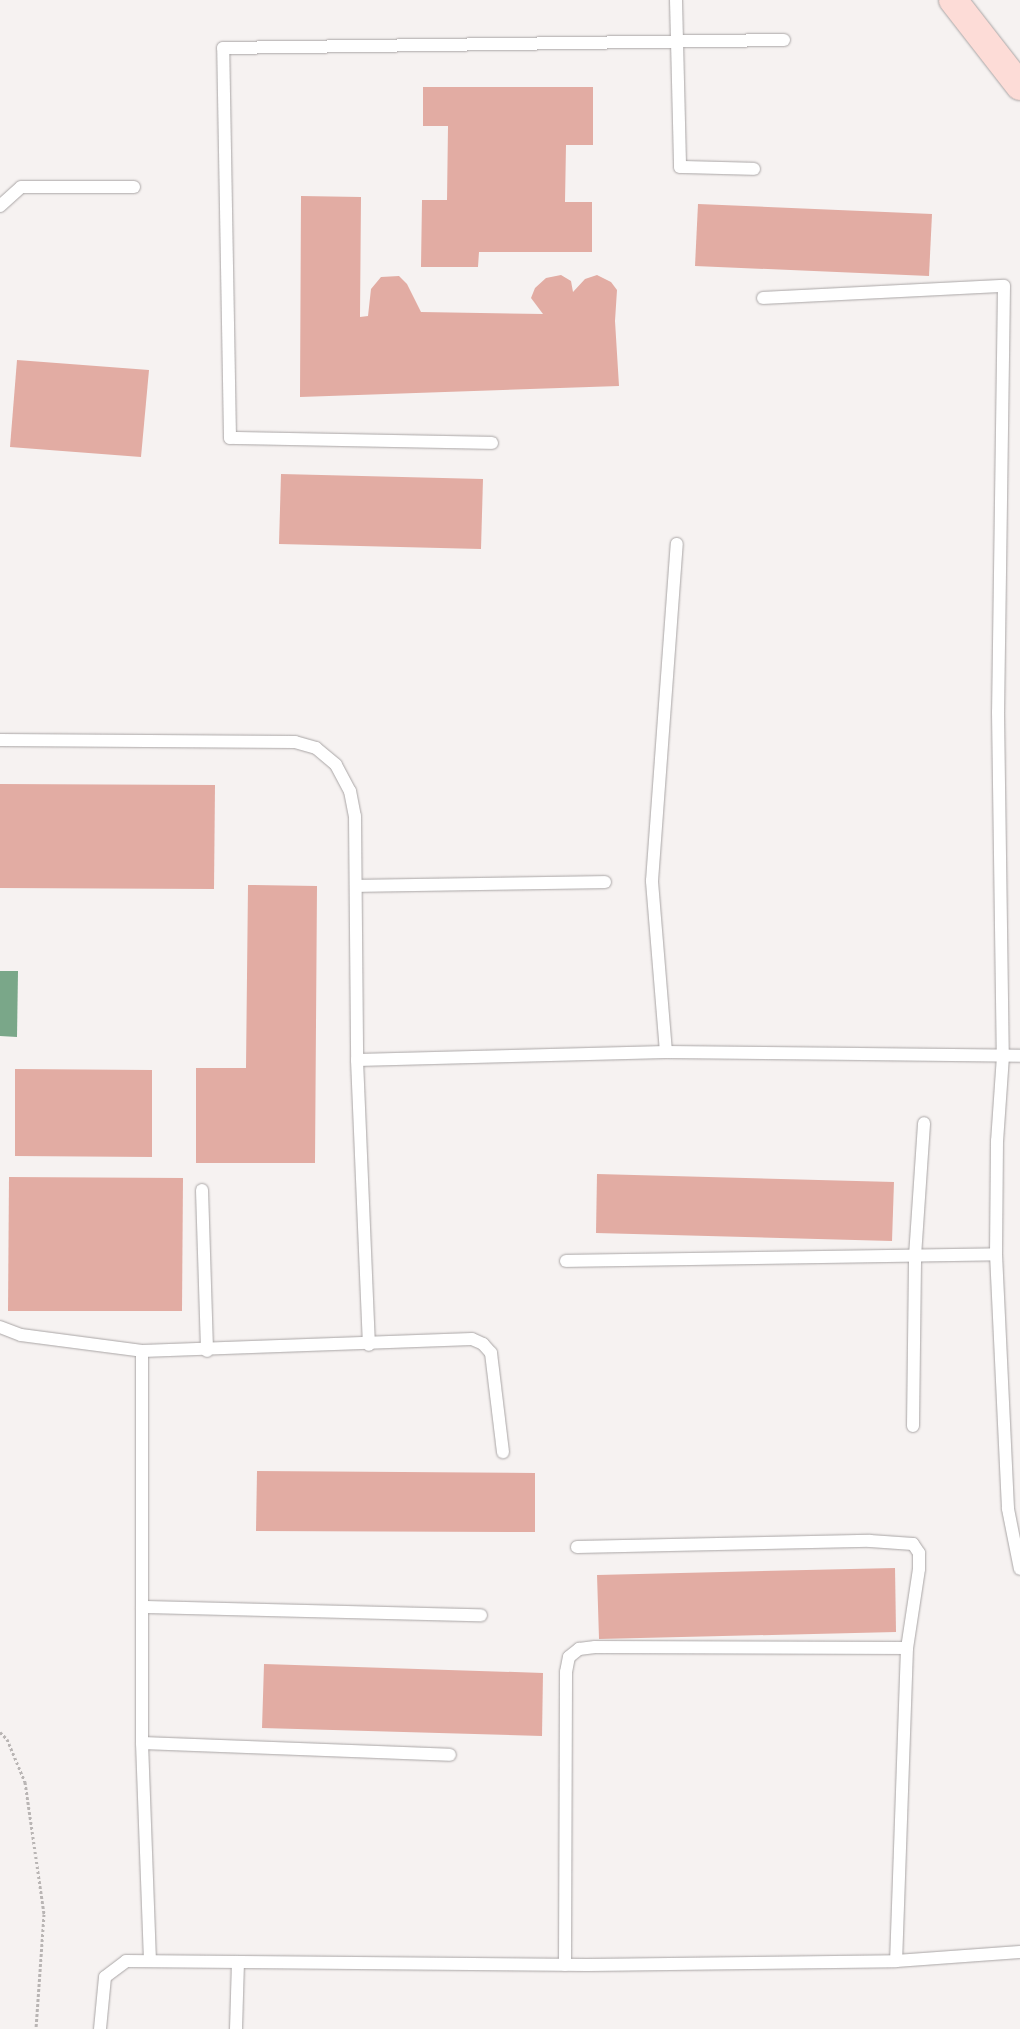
<!DOCTYPE html>
<style>
body{margin:0}
#map{position:relative;width:1020px;height:2029px;overflow:hidden;background:#f6f2f1;font-family:"Asap Condensed",sans-serif}
div>[style]{position:absolute}
.water>*{inset:0;background:#7aa789}
.building>*{inset:0;background:#e2aca3}
.path>*{height:3px;margin-top:-1.5px;transform-origin:0;background:repeating-linear-gradient(90deg,#b9b5b4 0 2.5px,transparent 0 5px)}
.roads{filter:drop-shadow(0 0 1px #a9a5a5) drop-shadow(0 0 1px #a9a5a5)}
.service>*{height:12px;margin:-6px;padding:0 6px;transform-origin:6px;border-radius:6px;background:#fff}
.secondary>*{height:28px;margin:-14px;padding:0 14px;transform-origin:14px;border-radius:14px;background:#fddcd7}
span{translate:-50% -50%;white-space:nowrap;text-align:center;line-height:1.15;-webkit-text-stroke:4px #fff;paint-order:stroke}
</style>
<div id="map">
<div class="water">
<i style="clip-path:polygon(0 971px,18px 971px,17px 1037px,0 1036px)"></i>
</div>
<div class="building">
<i style="clip-path:polygon(423px 87px,593px 87px,593px 145px,566px 145px,565px 202px,592px 202px,592px 252px,479px 252px,478px 267px,421px 267px,422px 200px,447px 200px,448px 126px,423px 126px)"></i>
<i style="clip-path:polygon(301px 196px,361px 197px,360px 317px,368px 316px,371px 289px,381px 277px,399px 276px,407px 284px,421px 312px,543px 314px,531px 298px,535px 288px,546px 278px,561px 275px,571px 281px,573px 292px,585px 279px,597px 275px,611px 282px,617px 290px,615px 321px,619px 386px,300px 397px)"></i>
<i style="clip-path:polygon(698px 204px,932px 214px,929px 276px,695px 266px)"></i>
<i style="clip-path:polygon(17px 360px,149px 370px,141px 457px,10px 447px)"></i>
<i style="clip-path:polygon(281px 474px,483px 479px,481px 549px,279px 544px)"></i>
<i style="clip-path:polygon(0 784px,215px 785px,214px 889px,0 888px)"></i>
<i style="clip-path:polygon(248px 885px,317px 886px,315px 1163px,196px 1163px,196px 1068px,246px 1068px)"></i>
<i style="clip-path:polygon(15px 1069px,152px 1070px,152px 1157px,15px 1156px)"></i>
<i style="clip-path:polygon(597px 1174px,894px 1182px,892px 1241px,596px 1233px)"></i>
<i style="clip-path:polygon(9px 1177px,183px 1178px,182px 1311px,8px 1311px)"></i>
<i style="clip-path:polygon(257px 1471px,535px 1473px,535px 1532px,256px 1531px)"></i>
<i style="clip-path:polygon(895px 1568px,896px 1632px,599px 1639px,597px 1575px)"></i>
<i style="clip-path:polygon(264px 1664px,543px 1673px,542px 1736px,262px 1728px)"></i>
</div>
<div class="path">
<i style="left:0;top:1732px;width:10px;rotate:45deg"></i>
<i style="left:7px;top:1739px;width:47px;rotate:67.3deg"></i>
<i style="left:25px;top:1782px;width:133px;rotate:81.8deg"></i>
<i style="left:44px;top:1914px;width:115px;rotate:94deg"></i>
</div>
<div class="roads">
<div class="service">
<i style="left:676px;top:0;width:167px;rotate:88.6deg"></i>
<i style="left:680px;top:167px;width:74px;rotate:1.5deg"></i>
<i style="left:0;top:206px;width:28px;rotate:-42deg"></i>
<i style="left:21px;top:187px;width:113px"></i>
<i style="left:763px;top:298px;width:241px;rotate:-2.9deg"></i>
<i style="left:1004px;top:286px;width:426px;rotate:90.8deg"></i>
<i style="left:998px;top:712px;width:344px;rotate:89.2deg"></i>
<i style="left:1003px;top:1056px;width:85px;rotate:94deg"></i>
<i style="left:997px;top:1141px;width:113px;rotate:90.5deg"></i>
<i style="left:996px;top:1254px;width:255px;rotate:87.3deg"></i>
<i style="left:1008px;top:1509px;width:61px;rotate:78.7deg"></i>
<i style="left:492px;top:443px;width:262px;rotate:-178.9deg"></i>
<i style="left:230px;top:438px;width:390px;rotate:-91deg"></i>
<i style="left:223px;top:48px;width:561px;rotate:-0.82deg"></i>
<i style="left:0;top:740px;width:295px;rotate:0.4deg"></i>
<i style="left:295px;top:742px;width:22px;rotate:16deg"></i>
<i style="left:316px;top:748px;width:26px;rotate:40deg"></i>
<i style="left:336px;top:765px;width:30px;rotate:62deg"></i>
<i style="left:350px;top:791px;width:25px;rotate:79deg"></i>
<i style="left:355px;top:816px;width:244px;rotate:89.5deg"></i>
<i style="left:357px;top:1060px;width:285px;rotate:87.6deg"></i>
<i style="left:356px;top:886px;width:249px;rotate:-0.9deg"></i>
<i style="left:666px;top:1052px;width:172px;rotate:-94.7deg"></i>
<i style="left:652px;top:881px;width:338px;rotate:-85.8deg"></i>
<i style="left:357px;top:1060px;width:309px;rotate:-1.5deg"></i>
<i style="left:666px;top:1052px;width:354px;rotate:0.6deg"></i>
<i style="left:202px;top:1190px;width:161px;rotate:88.2deg"></i>
<i style="left:566px;top:1261px;width:430px;rotate:-0.9deg"></i>
<i style="left:0;top:1327px;width:22px;rotate:21deg"></i>
<i style="left:21px;top:1335px;width:122px;rotate:7.5deg"></i>
<i style="left:142px;top:1351px;width:330px;rotate:-2.1deg"></i>
<i style="left:472px;top:1339px;width:12px;rotate:24deg"></i>
<i style="left:483px;top:1344px;width:12px;rotate:48deg"></i>
<i style="left:491px;top:1353px;width:100px;rotate:83.1deg"></i>
<i style="left:142px;top:1351px;width:392px;rotate:90deg"></i>
<i style="left:142px;top:1743px;width:218px;rotate:87.9deg"></i>
<i style="left:913px;top:1426px;width:170px;rotate:-89.3deg"></i>
<i style="left:915px;top:1256px;width:133px;rotate:-86.1deg"></i>
<i style="left:577px;top:1547px;width:293px;rotate:-1.2deg"></i>
<i style="left:870px;top:1541px;width:43px;rotate:4deg"></i>
<i style="left:913px;top:1544px;width:11px;rotate:56deg"></i>
<i style="left:919px;top:1553px;width:16px;rotate:90deg"></i>
<i style="left:919px;top:1569px;width:80px;rotate:98.6deg"></i>
<i style="left:907px;top:1648px;width:313px;rotate:92deg"></i>
<i style="left:142px;top:1607px;width:339px;rotate:1.4deg"></i>
<i style="left:142px;top:1743px;width:308px;rotate:2.2deg"></i>
<i style="left:565px;top:1965px;width:293px;rotate:-89.8deg"></i>
<i style="left:566px;top:1672px;width:15px;rotate:-79deg"></i>
<i style="left:569px;top:1657px;width:13px;rotate:-39deg"></i>
<i style="left:579px;top:1649px;width:16px;rotate:-7deg"></i>
<i style="left:595px;top:1647px;width:312px;rotate:0.2deg"></i>
<i style="left:100px;top:2029px;width:52px;rotate:-84.5deg"></i>
<i style="left:105px;top:1977px;width:26px;rotate:-37deg"></i>
<i style="left:126px;top:1961px;width:461px;rotate:0.5deg"></i>
<i style="left:587px;top:1965px;width:309px;rotate:-0.7deg"></i>
<i style="left:896px;top:1961px;width:124px;rotate:-4.2deg"></i>
<i style="left:236px;top:2029px;width:67px;rotate:-88.3deg"></i>
</div>
<div class="secondary">
<i style="left:953px;top:0;width:109px;rotate:52.1deg"></i>
</div>
</div>
</div>
